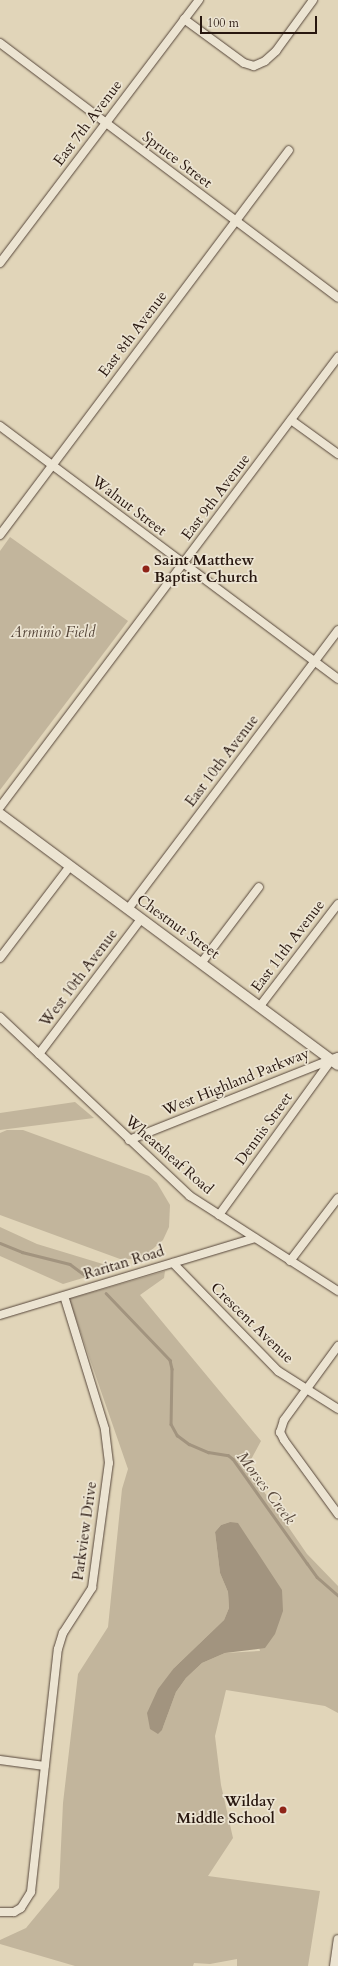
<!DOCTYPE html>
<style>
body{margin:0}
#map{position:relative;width:338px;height:1966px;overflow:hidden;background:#e1d5b9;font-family:Cardo,serif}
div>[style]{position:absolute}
.green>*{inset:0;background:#c2b59c}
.water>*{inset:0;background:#a2947f}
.stream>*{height:2.5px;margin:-1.25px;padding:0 1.25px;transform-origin:1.25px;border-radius:1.25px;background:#a2947f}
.roads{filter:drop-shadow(0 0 1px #56463a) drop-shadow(0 0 1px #56463a)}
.minor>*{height:8px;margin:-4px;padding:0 4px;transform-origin:4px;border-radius:4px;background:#ece4d2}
.tertiary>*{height:10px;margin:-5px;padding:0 5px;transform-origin:5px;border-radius:5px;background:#ece4d2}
.dots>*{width:11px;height:11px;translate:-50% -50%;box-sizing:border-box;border:2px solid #ece4d2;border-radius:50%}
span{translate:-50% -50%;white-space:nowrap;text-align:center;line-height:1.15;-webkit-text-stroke:3.5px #ece4d2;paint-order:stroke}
.street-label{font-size:15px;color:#28170f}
.poi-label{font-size:15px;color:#28170f;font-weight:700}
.left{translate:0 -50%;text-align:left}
.right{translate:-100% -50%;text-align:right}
.park-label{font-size:15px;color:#564639;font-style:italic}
.water-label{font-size:16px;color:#59493c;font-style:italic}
.scale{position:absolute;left:200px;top:16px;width:117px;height:18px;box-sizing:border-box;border:2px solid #28170f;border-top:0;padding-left:5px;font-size:12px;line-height:14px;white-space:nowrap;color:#28170f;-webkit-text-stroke:3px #ece4d2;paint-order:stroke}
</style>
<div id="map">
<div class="green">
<i style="clip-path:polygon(10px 537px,128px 621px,0 790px,0 551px)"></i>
<i style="clip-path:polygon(75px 1102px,94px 1118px,0 1130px,0 1113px)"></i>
<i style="clip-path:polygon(7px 1130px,23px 1130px,149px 1176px,157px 1183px,170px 1205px,169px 1227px,163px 1240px,147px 1254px,133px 1259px,120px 1259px,0 1215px,0 1133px)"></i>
<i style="clip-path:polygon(0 1227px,37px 1244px,116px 1268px,63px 1284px,0 1256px)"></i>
<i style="clip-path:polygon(evenodd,165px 1271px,164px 1278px,140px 1295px,261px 1441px,247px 1467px,307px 1554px,338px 1586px,338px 1713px,325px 1706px,226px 1690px,215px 1736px,221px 1785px,233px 1838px,208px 1876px,320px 1891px,308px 1966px,237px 1966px,237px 1959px,210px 1964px,194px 1963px,193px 1966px,75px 1966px,0 1944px,0 1940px,26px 1928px,59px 1888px,63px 1803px,78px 1674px,108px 1627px,122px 1489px,128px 1469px,69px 1299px,165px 1271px,230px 1522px,260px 1651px,225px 1653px,202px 1663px,186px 1678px,176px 1692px,162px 1730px,174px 1668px,224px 1620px,229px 1608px,228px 1592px,220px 1573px,215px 1532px,221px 1525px,230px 1522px)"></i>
</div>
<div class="water">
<i style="clip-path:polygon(230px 1522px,238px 1523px,282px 1590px,283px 1611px,275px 1634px,265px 1648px,225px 1653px,202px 1663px,186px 1678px,176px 1692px,162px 1730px,158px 1734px,150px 1729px,147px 1713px,158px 1689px,174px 1668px,224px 1620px,229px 1608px,228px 1592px,220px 1573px,215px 1532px,221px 1525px)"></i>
</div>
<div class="stream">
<i style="left:0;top:1243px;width:24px;rotate:22deg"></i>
<i style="left:22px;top:1252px;width:49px;rotate:14deg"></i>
<i style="left:70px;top:1264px;width:21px;rotate:37deg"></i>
<i style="left:106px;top:1293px;width:93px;rotate:46.3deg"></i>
<i style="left:170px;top:1360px;width:9px;rotate:77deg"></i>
<i style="left:172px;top:1369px;width:55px;rotate:91deg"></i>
<i style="left:171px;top:1424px;width:13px;rotate:61deg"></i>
<i style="left:177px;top:1435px;width:15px;rotate:37deg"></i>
<i style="left:189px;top:1444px;width:21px;rotate:23deg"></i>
<i style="left:208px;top:1452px;width:20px;rotate:9deg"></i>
<i style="left:228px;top:1455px;width:6px;rotate:39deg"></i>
<i style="left:233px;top:1459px;width:128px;rotate:54.6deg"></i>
<i style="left:307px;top:1563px;width:17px;rotate:54deg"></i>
<i style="left:317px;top:1577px;width:28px;rotate:41deg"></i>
</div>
<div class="roads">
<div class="minor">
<i style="left:184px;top:19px;width:74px;rotate:36.3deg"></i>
<i style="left:244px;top:63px;width:10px;rotate:17deg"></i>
<i style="left:254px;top:66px;width:12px;rotate:-24deg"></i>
<i style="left:265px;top:61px;width:15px;rotate:-42deg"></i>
<i style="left:276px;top:51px;width:63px;rotate:-54deg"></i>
<i style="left:0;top:43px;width:423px;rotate:37deg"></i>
<i style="left:0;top:263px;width:330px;rotate:-52.9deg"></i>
<i style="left:291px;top:420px;width:58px;rotate:35.9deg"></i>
<i style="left:0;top:426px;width:422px;rotate:36.8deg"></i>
<i style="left:0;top:535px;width:481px;rotate:-53.1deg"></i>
<i style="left:0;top:807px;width:563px;rotate:-53.09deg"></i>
<i style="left:128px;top:909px;width:349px;rotate:-53deg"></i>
<i style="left:0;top:958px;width:116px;rotate:-52.7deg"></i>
<i style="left:202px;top:962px;width:94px;rotate:-52.8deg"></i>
<i style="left:260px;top:1006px;width:128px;rotate:-52.6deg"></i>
<i style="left:0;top:1017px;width:261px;rotate:43.3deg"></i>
<i style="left:190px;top:1196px;width:176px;rotate:32.7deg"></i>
<i style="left:39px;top:1054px;width:169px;rotate:-52.9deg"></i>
<i style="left:129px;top:1140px;width:225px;rotate:-21.7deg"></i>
<i style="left:219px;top:1215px;width:191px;rotate:-54.1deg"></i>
<i style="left:290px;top:1261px;width:79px;rotate:-52.7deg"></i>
<i style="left:173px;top:1263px;width:151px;rotate:45.8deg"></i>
<i style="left:278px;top:1371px;width:71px;rotate:32.3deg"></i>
<i style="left:0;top:1315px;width:266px;rotate:-16.8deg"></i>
<i style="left:338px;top:1346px;width:92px;rotate:126.1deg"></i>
<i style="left:284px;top:1420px;width:13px;rotate:108deg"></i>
<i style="left:280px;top:1432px;width:9px;rotate:63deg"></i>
<i style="left:284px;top:1440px;width:92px;rotate:53.9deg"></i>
<i style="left:0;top:1760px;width:45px;rotate:7.6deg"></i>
<i style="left:0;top:1912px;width:14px"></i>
<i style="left:14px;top:1912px;width:8px;rotate:-30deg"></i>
<i style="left:21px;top:1908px;width:19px;rotate:-58deg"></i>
<i style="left:31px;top:1892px;width:244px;rotate:-83.7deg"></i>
<i style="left:58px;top:1649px;width:17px;rotate:-73deg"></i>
<i style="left:63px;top:1633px;width:54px;rotate:-57.2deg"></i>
<i style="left:92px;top:1588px;width:126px;rotate:-82.3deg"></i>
<i style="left:109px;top:1463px;width:34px;rotate:-97deg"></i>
<i style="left:105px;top:1429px;width:139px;rotate:-107.1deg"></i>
<i style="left:334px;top:1966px;width:27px;rotate:-82deg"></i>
</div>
<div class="tertiary">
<i style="left:0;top:814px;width:421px;rotate:36.6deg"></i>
</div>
</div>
<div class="dots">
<i style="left:146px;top:569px;background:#8f2418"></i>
<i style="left:283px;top:1810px;background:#8f2418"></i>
</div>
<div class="street-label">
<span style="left:88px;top:123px;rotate:-53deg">East 7th Avenue</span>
<span style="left:177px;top:160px;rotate:37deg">Spruce Street</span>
<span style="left:133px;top:334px;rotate:-53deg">East 8th Avenue</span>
<span style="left:216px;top:497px;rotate:-53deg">East 9th Avenue</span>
<span style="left:129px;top:506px;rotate:37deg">Walnut Street</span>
<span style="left:222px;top:761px;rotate:-53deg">East 10th Avenue</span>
<span style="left:178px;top:927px;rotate:36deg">Chestnut Street</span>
<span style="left:288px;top:946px;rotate:-53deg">East 11th Avenue</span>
<span style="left:79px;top:978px;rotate:-53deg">West 10th Avenue</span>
<span style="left:236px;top:1082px;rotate:-22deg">West Highland Parkway</span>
<span style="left:264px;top:1129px;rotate:-54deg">Dennis Street</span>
<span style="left:169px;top:1155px;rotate:41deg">Wheatsheaf Road</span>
<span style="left:124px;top:1263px;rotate:-17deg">Raritan Road</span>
<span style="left:252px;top:1323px;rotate:44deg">Crescent Avenue</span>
<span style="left:85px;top:1531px;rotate:-82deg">Parkview Drive</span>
</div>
<div class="poi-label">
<span class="left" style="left:154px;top:569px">Saint Matthew<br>Baptist Church</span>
<span class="right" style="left:275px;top:1810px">Wilday<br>Middle School</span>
</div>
<div class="park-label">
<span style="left:53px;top:633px">Arminio Field</span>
</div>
<div class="water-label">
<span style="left:266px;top:1488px;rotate:53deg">Morses Creek</span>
</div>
<div class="scale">100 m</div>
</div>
